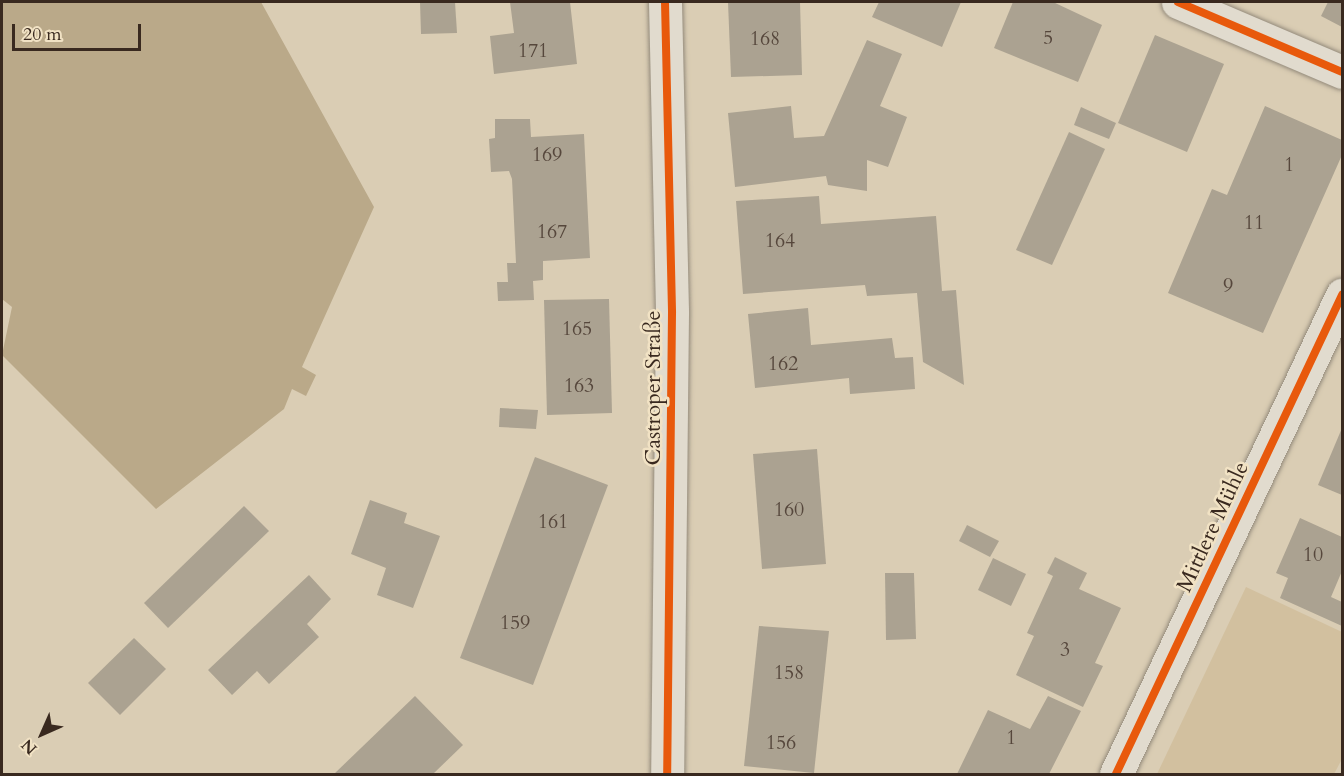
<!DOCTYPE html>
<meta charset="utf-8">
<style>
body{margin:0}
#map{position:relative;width:1344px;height:776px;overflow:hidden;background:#dacdb4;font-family:Cardo,serif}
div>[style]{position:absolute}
.green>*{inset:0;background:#d2c09f}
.water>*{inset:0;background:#baa989}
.building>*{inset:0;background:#aba291}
.roads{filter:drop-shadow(0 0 2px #938a7b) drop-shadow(0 0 2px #938a7b)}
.minor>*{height:33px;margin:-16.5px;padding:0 16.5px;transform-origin:16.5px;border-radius:16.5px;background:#e1dbce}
.secondary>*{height:33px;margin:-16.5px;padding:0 16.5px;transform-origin:16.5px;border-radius:16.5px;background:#e1dbce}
.cycleway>*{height:8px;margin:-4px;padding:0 4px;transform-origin:4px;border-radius:4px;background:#e8590c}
span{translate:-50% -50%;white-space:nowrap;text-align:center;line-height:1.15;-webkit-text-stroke:5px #f1e2c4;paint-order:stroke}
.number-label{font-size:20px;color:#56473c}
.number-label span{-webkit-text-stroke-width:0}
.street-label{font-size:22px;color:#39291f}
.frame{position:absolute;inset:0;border:3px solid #39291f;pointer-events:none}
.north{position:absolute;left:12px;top:704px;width:60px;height:60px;-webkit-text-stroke:4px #f1e2c4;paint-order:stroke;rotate:225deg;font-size:16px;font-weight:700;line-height:24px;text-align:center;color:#39291f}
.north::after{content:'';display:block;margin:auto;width:21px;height:27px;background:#39291f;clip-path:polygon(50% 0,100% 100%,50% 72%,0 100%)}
.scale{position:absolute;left:12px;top:24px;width:129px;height:27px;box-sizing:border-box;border:3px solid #39291f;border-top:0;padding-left:8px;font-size:18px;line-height:21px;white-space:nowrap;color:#39291f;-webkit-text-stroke:4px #f1e2c4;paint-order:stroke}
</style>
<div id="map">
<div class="green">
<i style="clip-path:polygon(1246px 587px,1342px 632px,1342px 759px,1334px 774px,1157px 774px)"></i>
</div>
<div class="water">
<i style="clip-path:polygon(2px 2px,261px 2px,374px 207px,302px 367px,316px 375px,306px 396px,292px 389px,284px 409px,156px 509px,2px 355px,12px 307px,2px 299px)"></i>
</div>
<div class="building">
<i style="clip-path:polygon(420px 2px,455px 2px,457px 33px,421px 34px)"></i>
<i style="clip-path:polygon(510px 2px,570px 2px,577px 64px,494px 74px,490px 36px,514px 33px)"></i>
<i style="clip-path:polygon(728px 2px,800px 2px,802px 75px,731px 77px)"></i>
<i style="clip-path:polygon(879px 2px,961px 2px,942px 47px,872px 17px)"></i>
<i style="clip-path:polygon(1013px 2px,1053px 2px,1102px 25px,1078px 82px,994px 48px)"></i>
<i style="clip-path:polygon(1328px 2px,1342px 2px,1342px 27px,1321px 16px)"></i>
<i style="clip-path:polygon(1155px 35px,1224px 64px,1187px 152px,1118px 123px)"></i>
<i style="clip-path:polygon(867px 40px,902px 54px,880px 106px,907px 117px,888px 167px,867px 160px,867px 191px,828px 185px,826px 176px,735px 187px,728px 113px,791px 106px,794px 138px,824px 136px)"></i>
<i style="clip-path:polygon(1265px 106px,1342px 140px,1342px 155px,1263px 333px,1168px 293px,1212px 189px,1227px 195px)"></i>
<i style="clip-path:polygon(1081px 107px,1116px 123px,1109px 139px,1074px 125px)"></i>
<i style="clip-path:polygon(495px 119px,530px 119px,531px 137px,584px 134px,590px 258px,543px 261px,543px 280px,533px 281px,534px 300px,498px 301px,497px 282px,508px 282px,507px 263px,516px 263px,512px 179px,509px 171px,491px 172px,489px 139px,495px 138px)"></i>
<i style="clip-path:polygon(1069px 132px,1105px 149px,1052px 265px,1016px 250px)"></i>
<i style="clip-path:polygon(819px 196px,821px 224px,936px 216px,942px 291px,956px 290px,964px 385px,923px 362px,917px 293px,867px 296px,865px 285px,743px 294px,736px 201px)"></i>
<i style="clip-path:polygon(609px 299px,612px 413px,547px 415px,544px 300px)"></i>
<i style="clip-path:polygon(808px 308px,811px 345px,892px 338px,895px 358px,913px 357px,915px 389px,850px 394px,849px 378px,755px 388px,748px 314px)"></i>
<i style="clip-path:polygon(500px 408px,538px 410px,536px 429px,499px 427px)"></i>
<i style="clip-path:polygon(1342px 428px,1342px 495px,1318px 485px)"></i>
<i style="clip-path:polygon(817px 449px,826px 564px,762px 569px,753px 454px)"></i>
<i style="clip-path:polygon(535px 457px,608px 485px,533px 685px,460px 658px)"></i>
<i style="clip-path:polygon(370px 500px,407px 513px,404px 523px,440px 536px,413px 608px,377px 595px,386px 568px,351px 554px)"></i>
<i style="clip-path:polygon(244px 506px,269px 531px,168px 628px,144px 603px)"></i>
<i style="clip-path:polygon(1300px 518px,1342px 537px,1342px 571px,1331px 597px,1342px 602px,1342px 626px,1280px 598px,1288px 578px,1276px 573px)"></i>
<i style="clip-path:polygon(967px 525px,999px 541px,990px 557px,959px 541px)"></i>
<i style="clip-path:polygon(1055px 557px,1087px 573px,1079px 589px,1121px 608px,1095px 663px,1103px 666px,1083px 707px,1016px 675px,1034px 636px,1027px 633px,1053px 576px,1047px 573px)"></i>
<i style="clip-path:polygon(993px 558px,1026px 574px,1011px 606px,978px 590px)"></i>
<i style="clip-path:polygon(885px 573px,914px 573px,916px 639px,886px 640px)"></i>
<i style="clip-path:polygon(309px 575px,331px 599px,307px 624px,319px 637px,269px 684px,257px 671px,232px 695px,208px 670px)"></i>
<i style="clip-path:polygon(759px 626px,829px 631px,814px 773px,744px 766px)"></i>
<i style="clip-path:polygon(134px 638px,166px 669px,120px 715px,88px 683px)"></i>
<i style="clip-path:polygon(415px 696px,463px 745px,433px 774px,334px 774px)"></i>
<i style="clip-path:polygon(1048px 696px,1081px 711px,1049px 774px,957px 774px,988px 710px,1030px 729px)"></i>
</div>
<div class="roads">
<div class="minor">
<i style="left:1178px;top:2px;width:178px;rotate:23.1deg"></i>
<i style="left:1116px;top:774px;width:530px;rotate:-64.74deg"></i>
</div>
<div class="secondary">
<i style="left:665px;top:2px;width:311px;rotate:88.7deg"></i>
<i style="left:672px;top:313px;width:461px;rotate:90.6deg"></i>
</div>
</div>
<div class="cycleway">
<i style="left:665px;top:2px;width:311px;rotate:88.7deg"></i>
<i style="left:672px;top:313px;width:461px;rotate:90.6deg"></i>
<i style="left:1178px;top:2px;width:178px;rotate:23.1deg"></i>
<i style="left:1116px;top:774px;width:530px;rotate:-64.74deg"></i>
</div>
<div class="number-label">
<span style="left:1048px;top:37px">5</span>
<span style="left:765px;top:38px">168</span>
<span style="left:533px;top:50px">171</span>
<span style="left:547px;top:154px">169</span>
<span style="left:1289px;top:164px">1</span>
<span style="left:1254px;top:222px">11</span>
<span style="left:552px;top:231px">167</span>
<span style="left:780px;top:240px">164</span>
<span style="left:1228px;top:285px">9</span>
<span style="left:577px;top:328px">165</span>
<span style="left:783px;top:363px">162</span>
<span style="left:579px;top:385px">163</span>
<span style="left:789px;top:509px">160</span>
<span style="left:553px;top:521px">161</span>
<span style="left:1313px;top:554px">10</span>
<span style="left:515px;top:622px">159</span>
<span style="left:1065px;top:649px">3</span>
<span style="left:789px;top:672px">158</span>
<span style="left:1011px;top:737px">1</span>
<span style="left:781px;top:742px">156</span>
</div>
<div class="street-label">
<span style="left:654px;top:388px;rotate:-90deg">Castroper Straße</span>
<span style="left:1213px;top:527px;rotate:-65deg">Mittlere Mühle</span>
</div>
<div class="frame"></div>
<div class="north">N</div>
<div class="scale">20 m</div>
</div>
